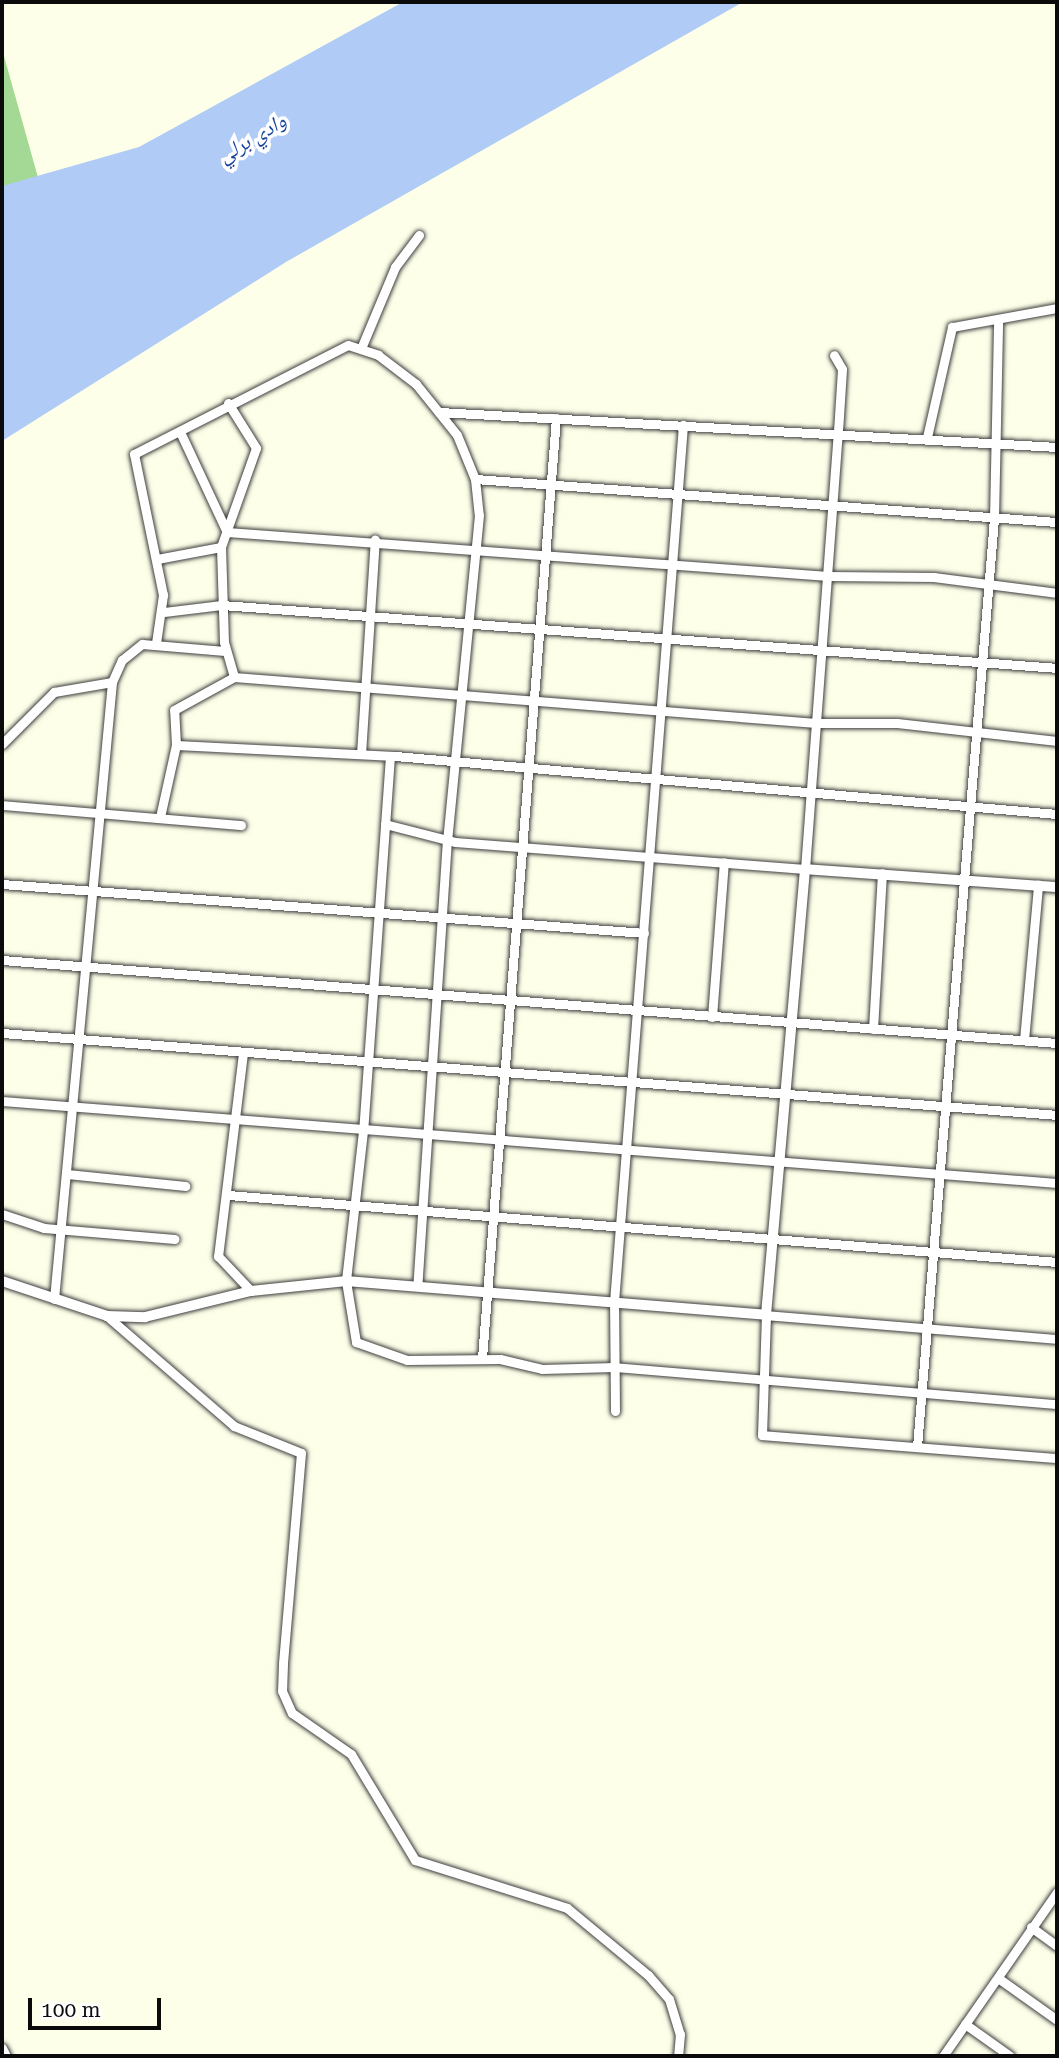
<!DOCTYPE html>
<meta charset="utf-8">
<style>
body{margin:0}
#map{position:relative;width:1059px;height:2058px;overflow:hidden;background:#feffe9;font-family:"Roboto Serif","Noto Naskh Arabic",serif}
div>[style]{position:absolute}
.forest>*{inset:0;background:#a3d994}
.water>*{inset:0;background:#afcbf6}
.roads{filter:drop-shadow(0 0 2px #3e3e3e) drop-shadow(0 0 2px #3e3e3e)}
.minor>*{height:9px;margin:-4.5px;padding:0 4.5px;transform-origin:4.5px;border-radius:4.5px;background:#fff}
.tertiary>*{height:10px;margin:-5px;padding:0 5px;transform-origin:5px;border-radius:5px;background:#fff}
span{translate:-50% -50%;white-space:nowrap;text-align:center;line-height:1.15;-webkit-text-stroke:7px #fff;paint-order:stroke}
.water-label{font-size:21px;color:#16429b;font-style:italic}
.frame{position:absolute;inset:0;border:4px solid #0b0b0b;pointer-events:none}
.scale{position:absolute;left:28px;top:1998px;width:133px;height:32px;box-sizing:border-box;border:4px solid #0b0b0b;border-top:0;padding-left:9px;font-size:21px;line-height:24px;white-space:nowrap;color:#0b0b0b;-webkit-text-stroke:5px #fff;paint-order:stroke}
</style>
<div id="map">
<div class="forest">
<i style="clip-path:polygon(2px 49px,39px 181px,2px 187px)"></i>
</div>
<div class="water">
<i style="clip-path:polygon(403px 2px,743px 2px,286px 262px,2px 441px,2px 186px,139px 147px)"></i>
</div>
<div class="roads">
<div class="minor">
<i style="left:362px;top:346px;width:86px;rotate:-67.3deg"></i>
<i style="left:395px;top:267px;width:40px;rotate:-53deg"></i>
<i style="left:228px;top:403px;width:53px;rotate:58.1deg"></i>
<i style="left:256px;top:448px;width:105px;rotate:109.5deg"></i>
<i style="left:221px;top:547px;width:95px;rotate:88.2deg"></i>
<i style="left:224px;top:642px;width:36px;rotate:74deg"></i>
<i style="left:439px;top:412px;width:619px;rotate:3.24deg"></i>
<i style="left:181px;top:434px;width:108px;rotate:64.9deg"></i>
<i style="left:227px;top:532px;width:603px;rotate:4.19deg"></i>
<i style="left:828px;top:576px;width:106px;rotate:0.5deg"></i>
<i style="left:934px;top:577px;width:124px;rotate:7.4deg"></i>
<i style="left:927px;top:437px;width:113px;rotate:-77.2deg"></i>
<i style="left:952px;top:327px;width:107px;rotate:-10.3deg"></i>
<i style="left:475px;top:479px;width:584px;rotate:4.23deg"></i>
<i style="left:157px;top:559px;width:65px;rotate:-10.6deg"></i>
<i style="left:164px;top:612px;width:58px;rotate:-6.9deg"></i>
<i style="left:222px;top:605px;width:837px;rotate:4.31deg"></i>
<i style="left:156px;top:643px;width:49px;rotate:-81.7deg"></i>
<i style="left:163px;top:595px;width:144px;rotate:-101.6deg"></i>
<i style="left:134px;top:454px;width:240px;rotate:-27deg"></i>
<i style="left:348px;top:345px;width:32px;rotate:18deg"></i>
<i style="left:378px;top:355px;width:48px;rotate:37.3deg"></i>
<i style="left:416px;top:384px;width:65px;rotate:51.2deg"></i>
<i style="left:457px;top:435px;width:48px;rotate:67.8deg"></i>
<i style="left:475px;top:479px;width:36px;rotate:84deg"></i>
<i style="left:479px;top:515px;width:326px;rotate:95.6deg"></i>
<i style="left:447px;top:839px;width:448px;rotate:93.8deg"></i>
<i style="left:2px;top:744px;width:74px;rotate:-45deg"></i>
<i style="left:54px;top:692px;width:59px;rotate:-9.8deg"></i>
<i style="left:176px;top:745px;width:219px;rotate:2.9deg"></i>
<i style="left:395px;top:756px;width:665px;rotate:5.01deg"></i>
<i style="left:361px;top:754px;width:215px;rotate:-86.3deg"></i>
<i style="left:390px;top:756px;width:376px;rotate:94.1deg"></i>
<i style="left:363px;top:1131px;width:151px;rotate:96.5deg"></i>
<i style="left:346px;top:1281px;width:62px;rotate:80.7deg"></i>
<i style="left:356px;top:1342px;width:54px;rotate:19.4deg"></i>
<i style="left:407px;top:1360px;width:93px;rotate:-0.6deg"></i>
<i style="left:500px;top:1359px;width:43px;rotate:13.4deg"></i>
<i style="left:542px;top:1369px;width:72px;rotate:-1.6deg"></i>
<i style="left:614px;top:1367px;width:445px;rotate:4.8deg"></i>
<i style="left:2px;top:805px;width:240px;rotate:4.8deg"></i>
<i style="left:160px;top:817px;width:74px;rotate:-77.5deg"></i>
<i style="left:176px;top:745px;width:35px;rotate:-93deg"></i>
<i style="left:174px;top:710px;width:68px;rotate:-28.8deg"></i>
<i style="left:234px;top:677px;width:584px;rotate:4.52deg"></i>
<i style="left:816px;top:723px;width:81px"></i>
<i style="left:897px;top:723px;width:161px;rotate:6.4deg"></i>
<i style="left:385px;top:824px;width:72px;rotate:14.4deg"></i>
<i style="left:455px;top:842px;width:351px;rotate:4.4deg"></i>
<i style="left:805px;top:869px;width:454px;rotate:-85.7deg"></i>
<i style="left:839px;top:416px;width:47px;rotate:-86.3deg"></i>
<i style="left:842px;top:369px;width:16px;rotate:-120deg"></i>
<i style="left:2px;top:884px;width:644px;rotate:4.36deg"></i>
<i style="left:2px;top:960px;width:1058px;rotate:4.5deg"></i>
<i style="left:712px;top:1017px;width:155px;rotate:-85.6deg"></i>
<i style="left:873px;top:1029px;width:156px;rotate:-86.7deg"></i>
<i style="left:2px;top:1033px;width:1058px;rotate:4.44deg"></i>
<i style="left:1024px;top:1040px;width:156px;rotate:-84.8deg"></i>
<i style="left:243px;top:1053px;width:205px;rotate:97deg"></i>
<i style="left:218px;top:1256px;width:48px;rotate:46.7deg"></i>
<i style="left:2px;top:1101px;width:1058px;rotate:4.44deg"></i>
<i style="left:67px;top:1174px;width:119px;rotate:5.8deg"></i>
<i style="left:228px;top:1195px;width:832px;rotate:4.62deg"></i>
<i style="left:2px;top:1214px;width:44px;rotate:18.4deg"></i>
<i style="left:44px;top:1228px;width:131px;rotate:4.8deg"></i>
<i style="left:54px;top:1299px;width:620px;rotate:-84.63deg"></i>
<i style="left:112px;top:682px;width:24px;rotate:-66deg"></i>
<i style="left:122px;top:660px;width:26px;rotate:-39deg"></i>
<i style="left:142px;top:644px;width:83px;rotate:4.8deg"></i>
<i style="left:107px;top:1316px;width:168px;rotate:40.9deg"></i>
<i style="left:234px;top:1426px;width:72px;rotate:21.9deg"></i>
<i style="left:301px;top:1453px;width:212px;rotate:94.9deg"></i>
<i style="left:283px;top:1664px;width:27px;rotate:92deg"></i>
<i style="left:282px;top:1691px;width:24px;rotate:66deg"></i>
<i style="left:292px;top:1713px;width:72px;rotate:34.8deg"></i>
<i style="left:351px;top:1754px;width:124px;rotate:58.9deg"></i>
<i style="left:415px;top:1860px;width:159px;rotate:17.5deg"></i>
<i style="left:567px;top:1908px;width:105px;rotate:39.6deg"></i>
<i style="left:648px;top:1975px;width:32px;rotate:49deg"></i>
<i style="left:669px;top:1999px;width:37px;rotate:73deg"></i>
<i style="left:680px;top:2034px;width:22px;rotate:95deg"></i>
<i style="left:1057px;top:1339px;width:292px;rotate:-175.3deg"></i>
<i style="left:766px;top:1315px;width:120px;rotate:91.9deg"></i>
<i style="left:762px;top:1435px;width:296px;rotate:4.5deg"></i>
<i style="left:482px;top:1358px;width:943px;rotate:-85.5deg"></i>
<i style="left:615px;top:1411px;width:109px;rotate:-90.5deg"></i>
<i style="left:614px;top:1302px;width:880px;rotate:-85.5deg"></i>
<i style="left:917px;top:1447px;width:932px;rotate:-85.26deg"></i>
<i style="left:994px;top:518px;width:196px;rotate:-88.8deg"></i>
<i style="left:1031px;top:1927px;width:32px;rotate:36deg"></i>
<i style="left:998px;top:1978px;width:72px;rotate:35.4deg"></i>
<i style="left:965px;top:2024px;width:55px;rotate:35.4deg"></i>
<i style="left:2px;top:2048px;width:9px;rotate:63deg"></i>
<i style="left:943px;top:2056px;width:200px;rotate:-55.2deg"></i>
</div>
<div class="tertiary">
<i style="left:2px;top:1281px;width:111px;rotate:18.4deg"></i>
<i style="left:107px;top:1316px;width:38px;rotate:2deg"></i>
<i style="left:145px;top:1317px;width:109px;rotate:-13.8deg"></i>
<i style="left:251px;top:1291px;width:96px;rotate:-6deg"></i>
<i style="left:346px;top:1281px;width:421px;rotate:4.6deg"></i>
<i style="left:766px;top:1315px;width:448px;rotate:-85deg"></i>
<i style="left:805px;top:869px;width:253px;rotate:4.1deg"></i>
</div>
</div>
<div class="water-label">
<span style="left:252px;top:138px;rotate:-31deg">وادي برلي</span>
</div>
<div class="frame"></div>
<div class="scale">100 m</div>
</div>
